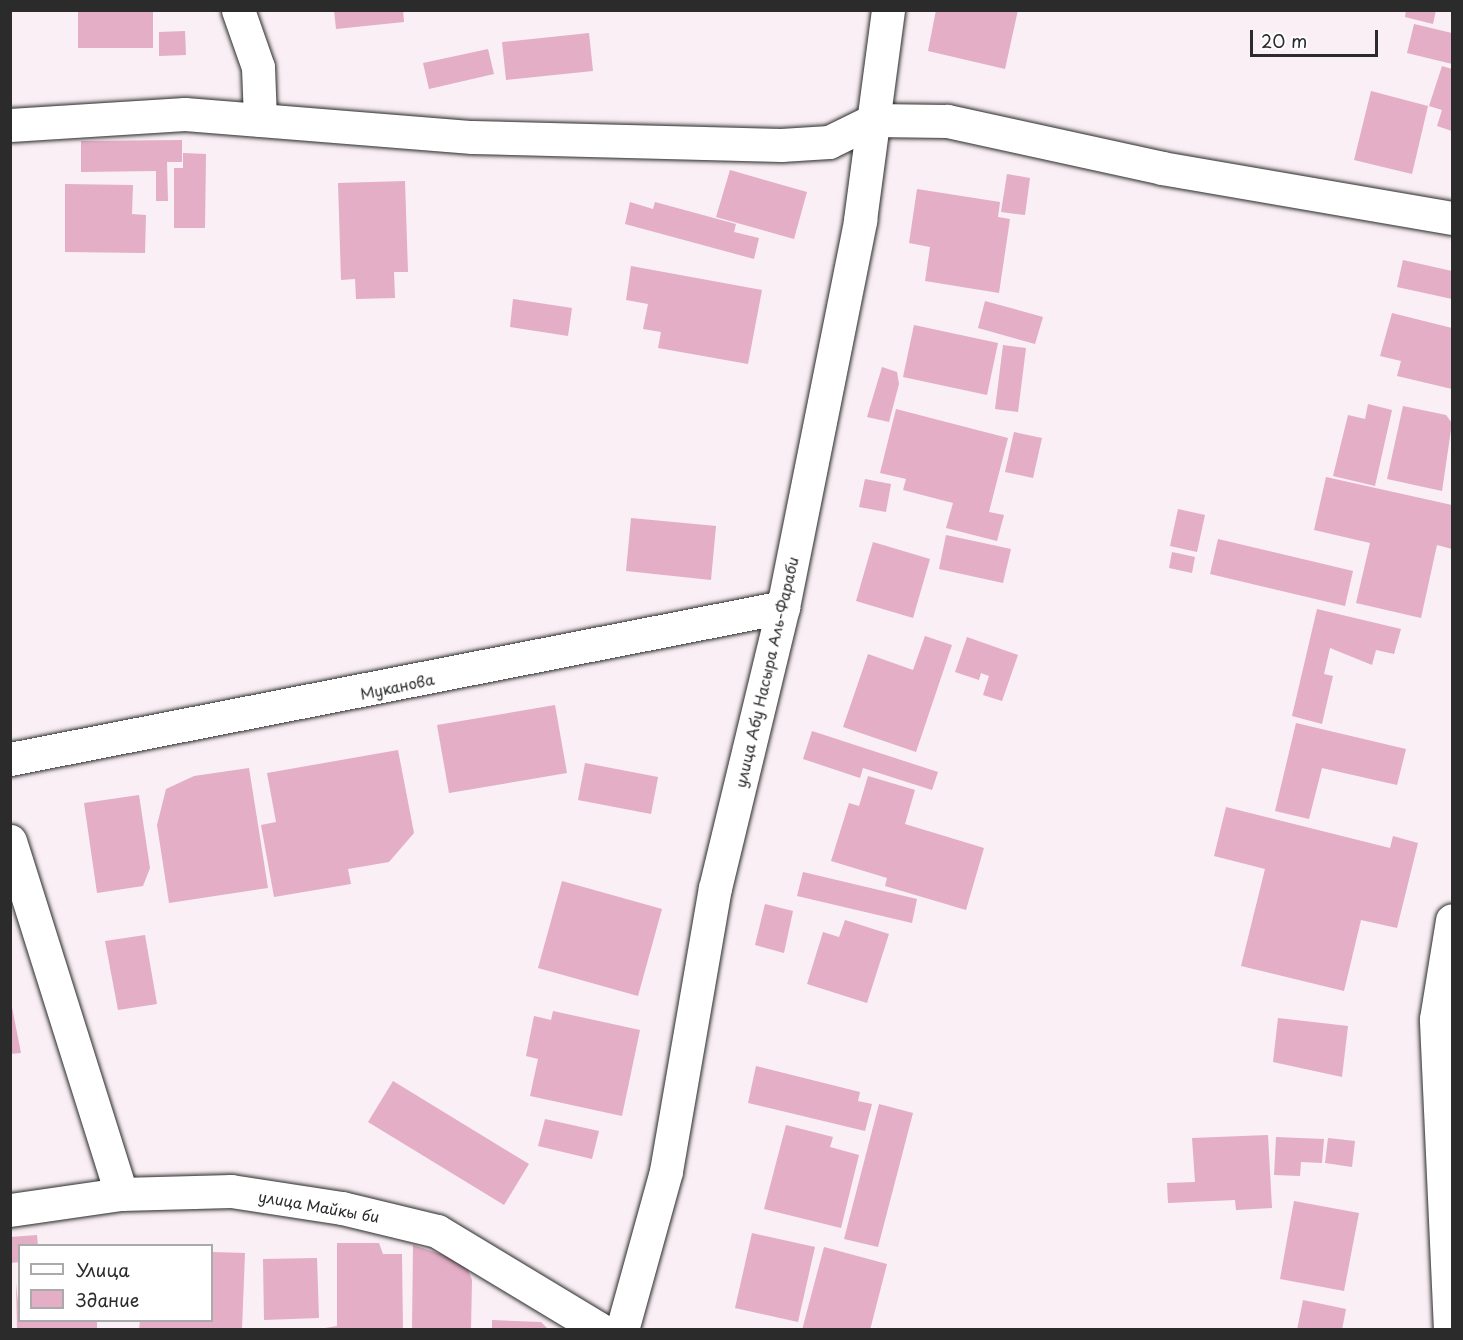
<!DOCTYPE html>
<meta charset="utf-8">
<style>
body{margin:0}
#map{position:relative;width:1463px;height:1340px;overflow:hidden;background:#f9eff4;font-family:"Playpen Sans",sans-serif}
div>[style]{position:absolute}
.building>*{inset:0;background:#e3aec6}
.roads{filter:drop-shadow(0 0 2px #2b2b2b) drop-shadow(0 0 2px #2b2b2b)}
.minor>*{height:33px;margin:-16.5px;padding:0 16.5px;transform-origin:16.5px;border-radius:16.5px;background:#fff}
span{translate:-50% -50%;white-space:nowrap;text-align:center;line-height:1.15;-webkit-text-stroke:4.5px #fff;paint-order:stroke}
.street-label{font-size:15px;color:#2b2b2b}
.frame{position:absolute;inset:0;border:12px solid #2b2b2b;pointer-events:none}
.legend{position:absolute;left:18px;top:1244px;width:195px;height:78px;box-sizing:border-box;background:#fff;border:2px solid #aaa;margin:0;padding:8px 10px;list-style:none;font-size:18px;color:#2b2b2b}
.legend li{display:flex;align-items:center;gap:12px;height:30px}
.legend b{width:30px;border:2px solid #aaa}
.scale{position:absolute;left:1250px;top:30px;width:128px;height:27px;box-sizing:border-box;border:3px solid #2b2b2b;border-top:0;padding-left:8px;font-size:18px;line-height:21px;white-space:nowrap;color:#2b2b2b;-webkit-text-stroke:4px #fff;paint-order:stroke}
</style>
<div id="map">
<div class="building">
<i style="clip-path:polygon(78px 10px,153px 10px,153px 48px,78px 48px)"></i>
<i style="clip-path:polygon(334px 10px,403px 10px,404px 22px,336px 29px)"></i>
<i style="clip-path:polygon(936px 10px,1018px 10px,1005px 69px,928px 51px)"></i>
<i style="clip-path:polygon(1406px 10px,1436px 10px,1433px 24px,1405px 17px)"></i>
<i style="clip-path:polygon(1414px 24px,1452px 33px,1452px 64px,1407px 53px)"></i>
<i style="clip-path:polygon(185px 31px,186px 55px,159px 56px,159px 32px)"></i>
<i style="clip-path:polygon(589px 33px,593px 71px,506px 80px,502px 42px)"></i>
<i style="clip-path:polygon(488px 49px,494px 74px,429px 89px,423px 63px)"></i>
<i style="clip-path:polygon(1442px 66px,1452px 69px,1452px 131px,1437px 126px,1442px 110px,1429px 106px)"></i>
<i style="clip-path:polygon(1371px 91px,1428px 106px,1412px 174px,1354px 160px)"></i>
<i style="clip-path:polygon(182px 140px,182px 162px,167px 162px,168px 201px,156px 201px,156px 171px,81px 172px,81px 141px)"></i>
<i style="clip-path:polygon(183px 153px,206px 154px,205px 228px,174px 228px,174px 168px,183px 168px)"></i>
<i style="clip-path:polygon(730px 170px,807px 192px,794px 239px,716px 217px)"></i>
<i style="clip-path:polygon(1007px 174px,1030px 178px,1025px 215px,1001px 212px)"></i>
<i style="clip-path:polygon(405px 181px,408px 272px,394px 272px,395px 298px,356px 299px,355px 279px,341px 280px,338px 183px)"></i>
<i style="clip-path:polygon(65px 184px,133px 185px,132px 214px,146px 215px,145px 253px,65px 252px)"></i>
<i style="clip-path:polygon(917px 189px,1000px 202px,998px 217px,1010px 219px,999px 293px,925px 281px,930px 247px,909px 243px)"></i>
<i style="clip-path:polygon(630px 202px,653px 209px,655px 202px,736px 224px,734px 232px,759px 238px,754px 259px,625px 224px)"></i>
<i style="clip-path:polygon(1403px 260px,1452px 271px,1452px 299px,1397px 287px)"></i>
<i style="clip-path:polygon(631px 266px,762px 290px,748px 364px,658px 348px,661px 332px,643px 329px,648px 304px,626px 300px)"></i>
<i style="clip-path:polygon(513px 299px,572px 308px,568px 336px,510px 327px)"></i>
<i style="clip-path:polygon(985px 301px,1043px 317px,1035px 344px,978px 328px)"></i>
<i style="clip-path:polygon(1392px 313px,1452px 328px,1452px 389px,1397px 376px,1401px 361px,1380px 356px)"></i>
<i style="clip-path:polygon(914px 325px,998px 343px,987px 395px,903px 377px)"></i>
<i style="clip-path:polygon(1003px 345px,1026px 348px,1018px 412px,995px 409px)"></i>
<i style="clip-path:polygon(882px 367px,897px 372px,899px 384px,889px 422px,867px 417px)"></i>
<i style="clip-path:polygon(1368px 404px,1392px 410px,1375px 486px,1333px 476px,1348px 415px,1365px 419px)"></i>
<i style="clip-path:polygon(1403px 406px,1446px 415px,1452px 423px,1442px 491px,1387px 479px)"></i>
<i style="clip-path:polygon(896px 409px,1008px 438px,989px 512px,1004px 515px,997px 541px,946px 528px,953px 503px,903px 490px,906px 479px,880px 473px)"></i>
<i style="clip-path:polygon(1014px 432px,1042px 438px,1033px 478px,1005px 472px)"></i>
<i style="clip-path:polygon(1326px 477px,1452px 505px,1452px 549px,1437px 545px,1421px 618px,1356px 603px,1370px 543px,1314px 530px)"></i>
<i style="clip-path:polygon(865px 479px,891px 484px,886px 512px,859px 507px)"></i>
<i style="clip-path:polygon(1178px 509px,1205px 515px,1197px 552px,1170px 546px)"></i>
<i style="clip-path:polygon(631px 518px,716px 526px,711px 580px,626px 571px)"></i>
<i style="clip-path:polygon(946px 535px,1011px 549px,1003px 583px,939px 569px)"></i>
<i style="clip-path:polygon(1218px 539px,1353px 571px,1345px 606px,1210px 574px)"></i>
<i style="clip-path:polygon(873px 542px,930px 559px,913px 618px,856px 601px)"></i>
<i style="clip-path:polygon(1172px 552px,1195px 557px,1192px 573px,1169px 568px)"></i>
<i style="clip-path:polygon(1317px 609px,1401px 629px,1394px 654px,1376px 650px,1372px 665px,1330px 648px,1324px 674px,1333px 676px,1322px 724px,1292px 716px)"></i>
<i style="clip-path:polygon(925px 636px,952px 645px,916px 752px,843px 727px,868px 654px,913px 670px)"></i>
<i style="clip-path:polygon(967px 637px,1018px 655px,1002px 701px,983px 695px,989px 676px,981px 673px,979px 680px,955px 672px)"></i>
<i style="clip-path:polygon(555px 705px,567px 773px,449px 793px,437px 725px)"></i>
<i style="clip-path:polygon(1296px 723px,1406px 749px,1397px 785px,1322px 768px,1309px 819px,1275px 811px)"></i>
<i style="clip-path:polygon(812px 731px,938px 772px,932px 790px,863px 768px,860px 778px,803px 759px)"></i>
<i style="clip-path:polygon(398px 750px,414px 833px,389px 862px,348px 869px,351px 884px,274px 897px,261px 825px,276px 822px,267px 773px)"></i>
<i style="clip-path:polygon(585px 763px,658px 777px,651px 814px,578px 800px)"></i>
<i style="clip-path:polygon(249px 768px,268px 888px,169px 903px,157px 825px,166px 789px,194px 776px)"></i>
<i style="clip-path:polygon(868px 776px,915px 790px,905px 824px,984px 848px,966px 910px,885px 886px,887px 878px,831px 861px,849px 803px,859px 806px)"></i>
<i style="clip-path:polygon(139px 795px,150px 868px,143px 886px,97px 893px,84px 803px)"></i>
<i style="clip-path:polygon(1226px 807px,1390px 848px,1393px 836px,1418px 843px,1397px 928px,1361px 920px,1344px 991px,1241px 966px,1265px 869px,1214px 856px)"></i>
<i style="clip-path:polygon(803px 872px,917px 899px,912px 923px,797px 896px)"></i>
<i style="clip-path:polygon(562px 881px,662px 909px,638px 996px,538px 968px)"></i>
<i style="clip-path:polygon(765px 904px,793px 911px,784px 953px,755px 945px)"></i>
<i style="clip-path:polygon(845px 920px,889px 934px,867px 1003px,807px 984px,823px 932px,839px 937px)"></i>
<i style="clip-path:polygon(145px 935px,157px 1004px,118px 1010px,105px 941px)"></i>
<i style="clip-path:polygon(10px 997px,21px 1053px,10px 1054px)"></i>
<i style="clip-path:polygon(553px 1011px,640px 1030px,622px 1116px,530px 1096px,538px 1059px,526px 1056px,534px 1016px,551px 1020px)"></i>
<i style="clip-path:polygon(1278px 1018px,1348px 1026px,1342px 1077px,1273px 1062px)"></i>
<i style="clip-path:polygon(756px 1066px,860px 1092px,858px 1101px,872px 1104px,865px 1131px,748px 1103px)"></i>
<i style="clip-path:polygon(393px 1081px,529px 1164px,504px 1205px,368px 1122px)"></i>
<i style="clip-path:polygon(879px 1104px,913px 1113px,878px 1247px,844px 1239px)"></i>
<i style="clip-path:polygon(545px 1119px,599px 1131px,592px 1159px,538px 1146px)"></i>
<i style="clip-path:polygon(786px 1125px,833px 1137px,830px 1147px,859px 1155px,841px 1228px,764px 1209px)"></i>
<i style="clip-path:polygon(1268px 1135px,1272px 1208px,1236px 1210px,1235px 1200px,1168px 1203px,1167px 1183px,1195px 1182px,1192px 1138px)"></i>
<i style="clip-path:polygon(1276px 1137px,1324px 1139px,1322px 1163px,1301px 1162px,1300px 1176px,1274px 1175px)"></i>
<i style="clip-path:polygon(1328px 1138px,1355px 1141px,1352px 1167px,1325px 1163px)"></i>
<i style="clip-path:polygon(1294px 1201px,1359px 1213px,1344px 1291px,1280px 1279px)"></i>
<i style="clip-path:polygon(752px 1233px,815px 1247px,798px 1322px,735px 1308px)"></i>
<i style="clip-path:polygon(37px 1235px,38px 1246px,20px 1246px,20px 1262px,10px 1263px,10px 1237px)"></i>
<i style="clip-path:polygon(337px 1243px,379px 1243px,383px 1254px,402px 1254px,403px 1330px,314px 1330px,337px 1326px)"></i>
<i style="clip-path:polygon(413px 1245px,465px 1262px,472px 1280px,471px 1330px,412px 1330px)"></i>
<i style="clip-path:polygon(824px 1247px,887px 1264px,870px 1330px,802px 1330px)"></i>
<i style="clip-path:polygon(212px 1252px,245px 1253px,242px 1330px,139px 1330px,140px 1320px,212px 1320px)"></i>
<i style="clip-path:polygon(317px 1258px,319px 1318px,264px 1320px,263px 1259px)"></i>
<i style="clip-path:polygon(16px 1283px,20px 1320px,97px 1320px,97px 1330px,17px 1330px)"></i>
<i style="clip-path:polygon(1303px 1300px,1346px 1309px,1342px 1330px,1297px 1330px)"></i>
<i style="clip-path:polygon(492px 1320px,541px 1322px,549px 1330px,492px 1330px)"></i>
</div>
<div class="roads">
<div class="minor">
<i style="left:238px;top:10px;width:60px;rotate:70.7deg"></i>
<i style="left:258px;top:67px;width:53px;rotate:87.8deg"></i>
<i style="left:10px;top:125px;width:175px;rotate:-3.6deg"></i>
<i style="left:185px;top:114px;width:288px;rotate:4.6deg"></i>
<i style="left:472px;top:137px;width:309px;rotate:1.5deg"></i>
<i style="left:781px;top:145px;width:48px;rotate:-3.6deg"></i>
<i style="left:829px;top:142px;width:50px;rotate:-26.1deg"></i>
<i style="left:874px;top:120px;width:73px;rotate:0.8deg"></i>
<i style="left:947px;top:121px;width:220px;rotate:12.3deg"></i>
<i style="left:1162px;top:168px;width:294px;rotate:9.8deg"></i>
<i style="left:10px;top:759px;width:788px;rotate:-11.12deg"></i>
<i style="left:10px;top:841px;width:370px;rotate:72.5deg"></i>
<i style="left:10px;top:1210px;width:112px;rotate:-8.2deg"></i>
<i style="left:121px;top:1194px;width:110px;rotate:-1.6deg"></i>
<i style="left:231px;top:1191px;width:112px;rotate:8.7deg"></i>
<i style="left:342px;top:1208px;width:98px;rotate:13.6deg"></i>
<i style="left:437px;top:1231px;width:192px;rotate:31.1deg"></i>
<i style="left:622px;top:1330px;width:165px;rotate:-74.5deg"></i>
<i style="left:666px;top:1171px;width:287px;rotate:-80.2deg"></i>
<i style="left:715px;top:888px;width:289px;rotate:-76.4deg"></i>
<i style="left:783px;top:607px;width:395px;rotate:-78.7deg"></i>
<i style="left:860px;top:220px;width:212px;rotate:-82.4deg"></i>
<i style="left:1450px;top:1330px;width:311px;rotate:-92.6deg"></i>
<i style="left:1436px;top:1019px;width:100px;rotate:-80.8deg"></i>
</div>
</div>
<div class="street-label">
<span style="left:766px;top:672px;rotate:-77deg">улица Абу Насыра Аль-Фараби</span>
<span style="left:397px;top:686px;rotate:-12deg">Муканова</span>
<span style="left:319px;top:1206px;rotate:10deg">улица Майкы би</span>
</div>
<div class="frame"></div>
<ul class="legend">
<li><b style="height:8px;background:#fff"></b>Улица</li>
<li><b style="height:16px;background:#e3aec6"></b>Здание</li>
</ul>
<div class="scale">20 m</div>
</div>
